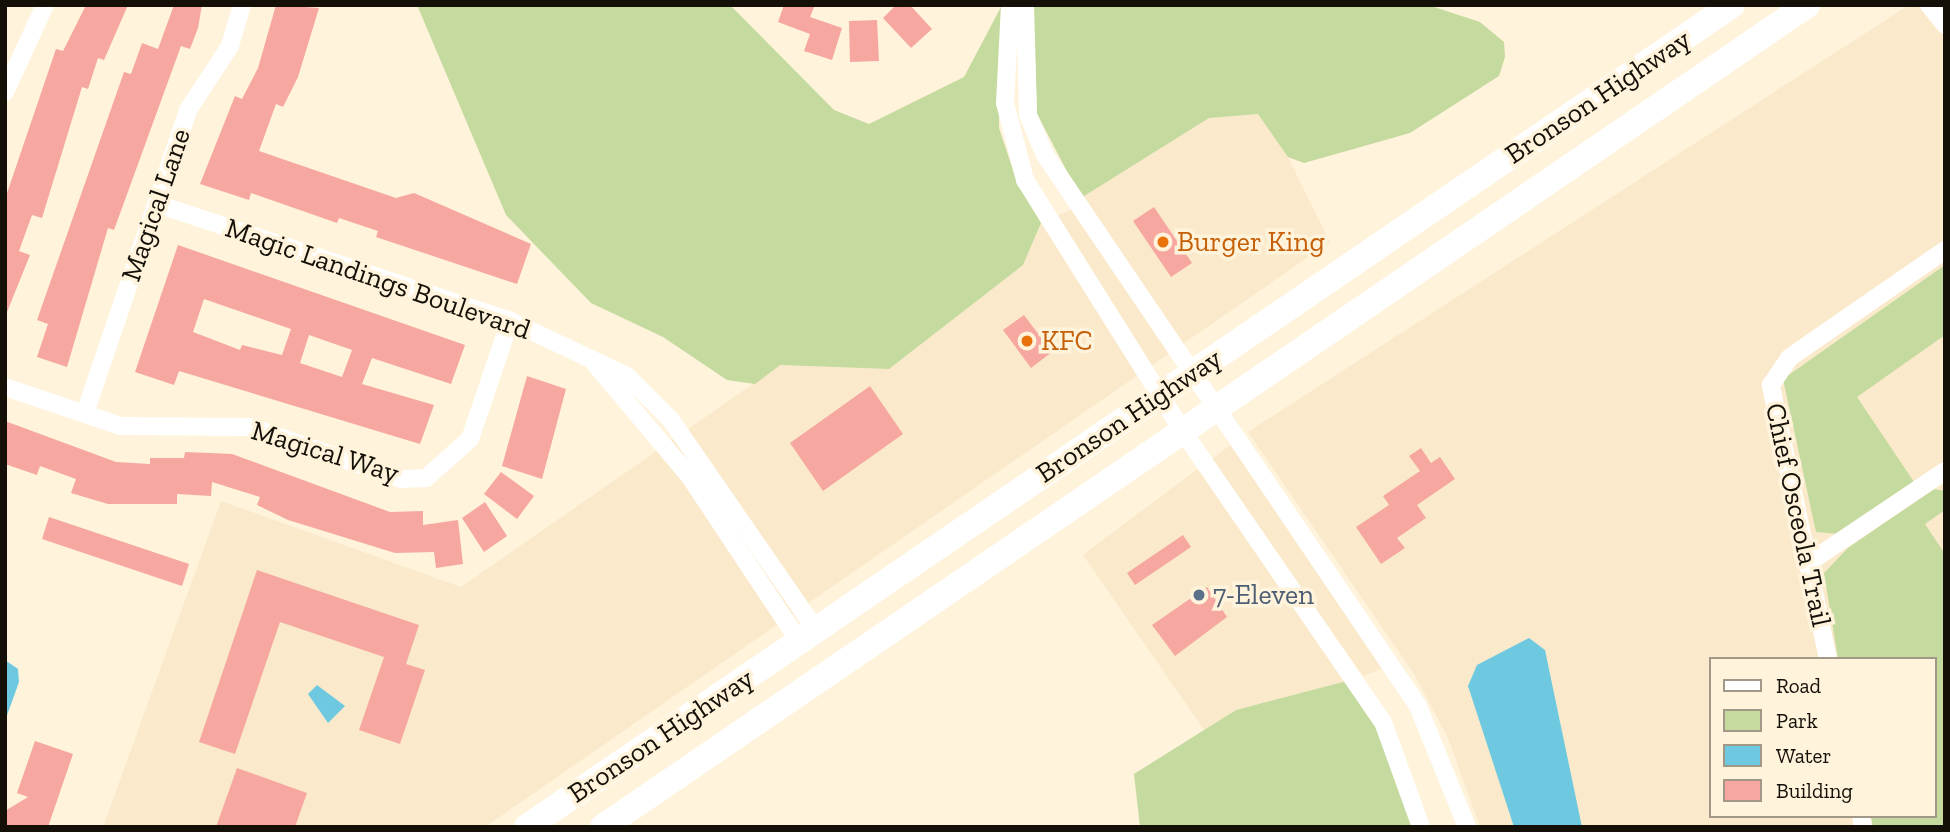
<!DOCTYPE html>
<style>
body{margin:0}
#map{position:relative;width:1950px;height:832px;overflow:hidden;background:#fff3db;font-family:"Zilla Slab",serif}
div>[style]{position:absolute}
.built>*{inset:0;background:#faeacb}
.green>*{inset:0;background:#c5da9e}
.water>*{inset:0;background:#6ec9e0}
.building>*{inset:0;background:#f6a8a0}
.minor>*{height:18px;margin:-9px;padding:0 9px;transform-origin:9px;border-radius:9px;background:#fff}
.highway>*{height:26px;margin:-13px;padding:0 13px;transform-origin:13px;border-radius:13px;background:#fff}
.dots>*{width:19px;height:19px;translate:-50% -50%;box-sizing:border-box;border:4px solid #fff3db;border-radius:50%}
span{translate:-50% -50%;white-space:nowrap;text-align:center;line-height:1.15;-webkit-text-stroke:7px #fff3db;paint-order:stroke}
.street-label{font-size:28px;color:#141008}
.food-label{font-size:28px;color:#c56008}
.left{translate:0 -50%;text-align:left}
.service-label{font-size:28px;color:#4e5e75}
.frame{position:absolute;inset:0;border:7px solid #141008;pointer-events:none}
.legend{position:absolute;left:1709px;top:657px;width:228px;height:161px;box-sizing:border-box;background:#fff3db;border:2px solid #a19887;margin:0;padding:9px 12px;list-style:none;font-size:21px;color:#141008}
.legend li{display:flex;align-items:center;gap:14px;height:35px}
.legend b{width:35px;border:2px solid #a19887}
</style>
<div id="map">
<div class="built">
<i style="clip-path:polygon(evenodd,1909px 5px,1945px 5px,1945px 827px,1480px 827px,1448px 738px,1414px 674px,1248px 432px,1909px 5px,1710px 659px,1934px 659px,1934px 816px,1710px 816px,1710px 659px)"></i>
<i style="clip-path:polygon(1258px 114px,1274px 129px,1330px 242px,485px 827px,103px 827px,221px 501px,461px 587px,780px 365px,889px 369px,1023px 265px,1041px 223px,1084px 204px,1081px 198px,1209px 118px)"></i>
<i style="clip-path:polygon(1233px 443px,1384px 668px,1363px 676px,1212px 459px)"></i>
<i style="clip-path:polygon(1199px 468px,1347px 681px,1236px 710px,1204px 730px,1083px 555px)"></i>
</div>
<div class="green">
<i style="clip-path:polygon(417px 5px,730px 5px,834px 110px,869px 124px,964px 77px,1002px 5px,999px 128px,1017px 182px,1041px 223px,1023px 265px,889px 369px,780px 365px,755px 384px,727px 380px,663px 337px,591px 303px,506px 215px)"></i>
<i style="clip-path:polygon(1033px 5px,1428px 5px,1480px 22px,1504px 42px,1505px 57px,1499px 76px,1410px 133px,1304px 163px,1288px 157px,1258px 114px,1209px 118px,1081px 198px,1037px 114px)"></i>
<i style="clip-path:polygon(1945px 265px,1945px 335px,1857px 397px,1914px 482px,1840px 534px,1816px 532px,1783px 379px)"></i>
<i style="clip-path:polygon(1934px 489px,1945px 491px,1945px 510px,1925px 524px,1945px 554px,1945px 827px,1873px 827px,1871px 816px,1934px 816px,1934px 659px,1838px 659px,1824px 573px,1848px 548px)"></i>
<i style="clip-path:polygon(1347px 681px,1376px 725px,1413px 827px,1140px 827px,1134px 774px,1236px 710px)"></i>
</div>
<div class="water">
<i style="clip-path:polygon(1529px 638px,1545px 650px,1582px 827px,1514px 827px,1468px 686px,1477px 665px)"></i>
<i style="clip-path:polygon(5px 660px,18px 669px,19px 682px,5px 721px)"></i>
<i style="clip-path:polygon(317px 685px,345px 706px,328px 723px,308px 694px)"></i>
</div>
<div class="building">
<i style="clip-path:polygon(86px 5px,128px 5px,104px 60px,98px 58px,88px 89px,82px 87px,42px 218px,32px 215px,19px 251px,30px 255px,5px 317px,5px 199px,56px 49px,63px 51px)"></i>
<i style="clip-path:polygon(174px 5px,202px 5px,198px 28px,190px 49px,181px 46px,114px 230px,108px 228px,67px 367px,37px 357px,48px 324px,37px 320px,124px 72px,131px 74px,142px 43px,158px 49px)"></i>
<i style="clip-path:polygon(276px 5px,319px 8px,298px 77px,283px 107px,276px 104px,259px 151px,396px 198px,414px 193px,531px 244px,517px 284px,376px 237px,378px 231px,339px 218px,337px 223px,251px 193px,249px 200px,200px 184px,235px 96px,242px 99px,258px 68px)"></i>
<i style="clip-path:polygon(784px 5px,815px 5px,810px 17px,842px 28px,832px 60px,804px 51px,810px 34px,778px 22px)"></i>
<i style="clip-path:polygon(896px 5px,910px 5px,932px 29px,911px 48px,883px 18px)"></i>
<i style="clip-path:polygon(877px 20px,879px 61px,850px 62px,849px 21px)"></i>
<i style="clip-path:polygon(1154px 207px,1192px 263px,1171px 277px,1133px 221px)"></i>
<i style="clip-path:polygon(evenodd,178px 245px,465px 345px,451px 384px,372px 358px,362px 384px,434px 405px,420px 444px,179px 371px,174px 385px,135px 372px,178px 245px,204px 299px,291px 329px,282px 355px,242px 345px,240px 350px,193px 332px,204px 299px,178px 245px,309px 335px,352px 350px,342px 377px,300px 363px,309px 335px)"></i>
<i style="clip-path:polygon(1024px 315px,1052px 352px,1031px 368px,1003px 330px)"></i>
<i style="clip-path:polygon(527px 376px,566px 389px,542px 479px,502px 466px)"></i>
<i style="clip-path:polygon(870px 386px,903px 434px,823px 491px,790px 443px)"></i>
<i style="clip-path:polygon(5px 421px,116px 462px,150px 464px,150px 458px,184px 458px,185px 452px,232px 454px,390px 512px,423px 511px,423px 525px,458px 520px,463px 564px,436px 568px,434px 552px,395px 553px,288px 520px,257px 505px,260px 497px,212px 482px,211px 496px,177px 494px,177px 504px,108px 504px,71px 493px,76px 479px,40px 466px,37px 475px,5px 464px)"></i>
<i style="clip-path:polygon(1421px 448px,1431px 463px,1440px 457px,1455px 479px,1417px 505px,1426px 518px,1397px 538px,1405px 548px,1381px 564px,1356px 527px,1389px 505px,1383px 496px,1420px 471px,1409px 456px)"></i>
<i style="clip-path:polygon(501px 472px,534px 496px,517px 519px,484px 494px)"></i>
<i style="clip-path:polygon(485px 502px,507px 536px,484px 552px,462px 518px)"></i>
<i style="clip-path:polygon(49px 517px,189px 564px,182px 586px,42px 539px)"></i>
<i style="clip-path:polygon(1183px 535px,1191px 547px,1135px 585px,1127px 573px)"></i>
<i style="clip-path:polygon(257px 570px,419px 625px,406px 664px,425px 670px,400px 744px,359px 730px,384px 657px,280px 622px,235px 754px,199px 742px)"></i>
<i style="clip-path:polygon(1207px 587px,1227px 617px,1175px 656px,1152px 625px)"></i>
<i style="clip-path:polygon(35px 741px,73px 754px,48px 827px,5px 827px,5px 811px,28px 797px,17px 793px)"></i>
<i style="clip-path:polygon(237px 768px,307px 793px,295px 827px,216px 827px)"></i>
</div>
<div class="minor">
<i style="left:1010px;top:5px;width:98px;rotate:92.9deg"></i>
<i style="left:1005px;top:103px;width:80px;rotate:75.4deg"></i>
<i style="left:1025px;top:180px;width:295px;rotate:57.9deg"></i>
<i style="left:1182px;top:430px;width:354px;rotate:55.5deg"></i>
<i style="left:1383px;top:722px;width:112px;rotate:70.1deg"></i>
<i style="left:1025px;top:5px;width:110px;rotate:88.4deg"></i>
<i style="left:1028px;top:115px;width:43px;rotate:67deg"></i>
<i style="left:1045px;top:155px;width:665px;rotate:55.9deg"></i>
<i style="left:1418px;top:706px;width:131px;rotate:68deg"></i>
<i style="left:1929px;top:5px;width:26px;rotate:51deg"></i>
<i style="left:5px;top:92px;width:96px;rotate:-65.3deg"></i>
<i style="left:157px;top:204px;width:372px;rotate:18.3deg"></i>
<i style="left:510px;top:321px;width:129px;rotate:25.2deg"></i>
<i style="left:627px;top:376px;width:62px;rotate:45deg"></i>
<i style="left:671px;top:420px;width:255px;rotate:55.4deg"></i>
<i style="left:595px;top:364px;width:148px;rotate:49.9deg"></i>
<i style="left:690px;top:477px;width:197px;rotate:56.4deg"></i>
<i style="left:5px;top:387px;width:122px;rotate:18.6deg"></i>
<i style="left:121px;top:426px;width:129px;rotate:0.4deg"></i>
<i style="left:250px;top:427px;width:160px;rotate:19deg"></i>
<i style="left:401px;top:479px;width:25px;rotate:-2deg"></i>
<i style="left:426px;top:478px;width:59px;rotate:-41.6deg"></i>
<i style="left:470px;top:439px;width:125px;rotate:-71.3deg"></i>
<i style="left:85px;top:413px;width:320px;rotate:-71.2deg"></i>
<i style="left:188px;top:110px;width:77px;rotate:-56.7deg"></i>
<i style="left:230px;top:46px;width:43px;rotate:-73.7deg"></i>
<i style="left:1808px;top:563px;width:165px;rotate:-33.9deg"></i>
<i style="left:1828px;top:659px;width:280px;rotate:-101.8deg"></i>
<i style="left:1771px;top:385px;width:32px;rotate:-56deg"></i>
<i style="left:1789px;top:358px;width:190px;rotate:-34.7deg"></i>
<i style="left:1861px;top:816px;width:11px;rotate:80deg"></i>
</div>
<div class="highway">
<i style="left:527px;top:827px;width:1459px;rotate:-34.3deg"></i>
<i style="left:603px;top:827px;width:1458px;rotate:-34.32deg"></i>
</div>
<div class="dots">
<i style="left:1163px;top:242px;background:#e8710a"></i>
<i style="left:1027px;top:341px;background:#e8710a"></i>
<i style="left:1199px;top:595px;background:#5c6f8a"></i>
</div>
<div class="street-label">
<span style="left:1598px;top:97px;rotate:-34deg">Bronson Highway</span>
<span style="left:156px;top:205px;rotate:-71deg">Magical Lane</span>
<span style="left:378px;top:279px;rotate:19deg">Magic Landings Boulevard</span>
<span style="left:1129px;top:416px;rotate:-34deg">Bronson Highway</span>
<span style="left:325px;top:452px;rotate:17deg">Magical Way</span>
<span style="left:1798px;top:515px;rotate:78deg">Chief Osceola Trail</span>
<span style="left:661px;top:736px;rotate:-34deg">Bronson Highway</span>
</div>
<div class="food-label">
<span class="left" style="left:1177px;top:242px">Burger King</span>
<span class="left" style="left:1041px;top:341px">KFC</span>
</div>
<div class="service-label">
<span class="left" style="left:1213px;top:595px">7-Eleven</span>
</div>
<div class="frame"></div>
<ul class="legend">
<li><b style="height:9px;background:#fff"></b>Road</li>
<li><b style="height:19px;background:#c5da9e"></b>Park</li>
<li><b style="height:19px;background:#6ec9e0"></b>Water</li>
<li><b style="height:19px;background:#f6a8a0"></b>Building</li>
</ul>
</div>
